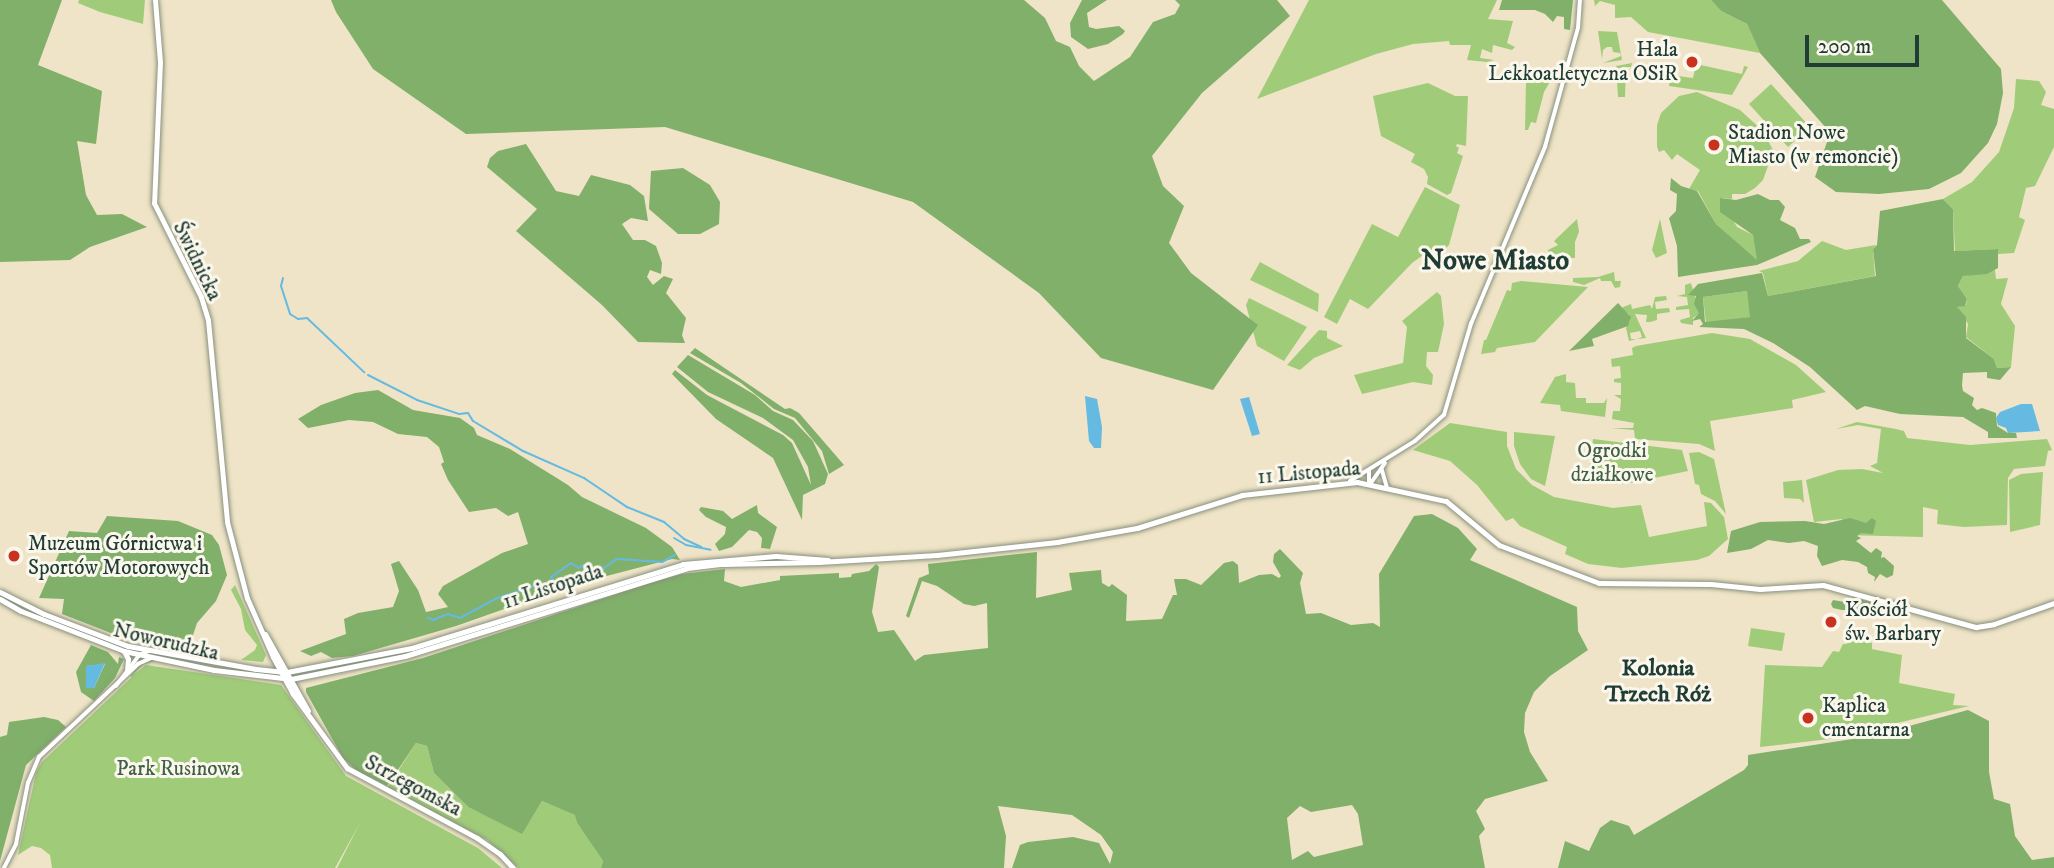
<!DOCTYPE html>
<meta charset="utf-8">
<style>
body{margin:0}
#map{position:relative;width:2054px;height:868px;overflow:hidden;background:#efe4c7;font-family:"IM FELL DW Pica",serif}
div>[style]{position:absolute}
.green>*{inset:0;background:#a0cc79}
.forest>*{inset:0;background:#80b069}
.water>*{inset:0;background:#65bae1}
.stream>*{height:2px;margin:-1px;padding:0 1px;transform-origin:1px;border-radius:1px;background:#65bae1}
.roads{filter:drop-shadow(0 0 2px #87907e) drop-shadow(0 0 2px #87907e)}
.minor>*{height:3.5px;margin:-1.75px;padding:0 1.75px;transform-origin:1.75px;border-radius:1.75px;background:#fff}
.major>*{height:5px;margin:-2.5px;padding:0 2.5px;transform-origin:2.5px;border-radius:2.5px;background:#fff}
.dots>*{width:19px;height:19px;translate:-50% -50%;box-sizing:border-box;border:4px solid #fbf7ec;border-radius:50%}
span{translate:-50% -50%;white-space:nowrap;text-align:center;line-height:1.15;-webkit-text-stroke:6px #fbf7ec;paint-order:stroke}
.poi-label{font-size:21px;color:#1f3d34}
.right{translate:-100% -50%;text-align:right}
.left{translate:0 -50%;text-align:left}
.street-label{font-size:21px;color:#1f3d34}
.park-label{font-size:21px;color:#3f6145}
.neighbourhood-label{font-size:23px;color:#1f3d34;font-weight:700}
.district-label{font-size:28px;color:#1f3d34;font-weight:700}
.scale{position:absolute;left:1805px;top:35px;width:114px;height:32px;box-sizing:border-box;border:4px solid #1f3d34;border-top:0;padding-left:9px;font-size:21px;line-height:24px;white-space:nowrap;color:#1f3d34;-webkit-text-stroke:5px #fbf7ec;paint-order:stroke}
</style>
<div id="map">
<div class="green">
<i style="clip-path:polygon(79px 0,145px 0,143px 24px,100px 12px,78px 3px)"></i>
<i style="clip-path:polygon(1309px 0,1497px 0,1488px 19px,1513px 21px,1507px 43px,1515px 47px,1512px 50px,1493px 45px,1492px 53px,1482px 49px,1480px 58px,1494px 60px,1487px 62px,1467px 60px,1471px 45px,1450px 45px,1449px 41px,1413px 44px,1376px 54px,1257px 99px)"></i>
<i style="clip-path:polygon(1594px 0,1711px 0,1721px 11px,1747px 24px,1760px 53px,1648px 32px,1631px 17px,1615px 18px,1615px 5px,1600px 1px,1595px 6px)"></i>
<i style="clip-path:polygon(1598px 31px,1617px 32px,1622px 60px,1603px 63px,1621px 56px,1620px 53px,1613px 52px,1612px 47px,1607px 47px,1603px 50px,1602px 59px)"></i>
<i style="clip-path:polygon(1632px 63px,1631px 67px,1626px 67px,1625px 97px,1618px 97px,1616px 66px)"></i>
<i style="clip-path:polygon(1696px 64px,1742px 74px,1744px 66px,1748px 67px,1732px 95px,1669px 86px,1670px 75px,1693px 78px)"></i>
<i style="clip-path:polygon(2016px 79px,2039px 81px,2046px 92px,2041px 105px,2054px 109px,2054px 147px,2035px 186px,2026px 188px,2019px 217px,2025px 220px,2014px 253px,1998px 254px,1998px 249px,1955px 251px,1953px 209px,1943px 199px,1972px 182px,1999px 152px,2014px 108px)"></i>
<i style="clip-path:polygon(1551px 80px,1544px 92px,1536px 123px,1531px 122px,1528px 130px,1525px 130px,1526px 82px)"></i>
<i style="clip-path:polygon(1428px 83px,1455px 96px,1468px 96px,1466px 146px,1457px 144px,1456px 146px,1459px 148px,1457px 153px,1463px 156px,1451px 193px,1447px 195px,1427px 184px,1428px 177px,1424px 169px,1411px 162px,1415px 154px,1381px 136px,1373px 96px)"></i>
<i style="clip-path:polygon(1771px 84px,1810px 127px,1788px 147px,1749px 104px)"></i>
<i style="clip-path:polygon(1697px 92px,1740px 110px,1763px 131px,1774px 152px,1775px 160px,1770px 160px,1763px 180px,1755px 188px,1745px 194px,1732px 194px,1732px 199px,1721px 198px,1737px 227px,1753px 235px,1758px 262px,1716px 224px,1698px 191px,1689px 189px,1700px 170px,1677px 154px,1672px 160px,1664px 150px,1659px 152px,1657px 147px,1657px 125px,1661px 113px,1679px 96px)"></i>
<i style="clip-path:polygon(1425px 187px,1460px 205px,1449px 245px,1437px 257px,1430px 250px,1412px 263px,1368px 309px,1350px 299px,1337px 324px,1324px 317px,1372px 224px,1398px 237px)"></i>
<i style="clip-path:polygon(1577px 219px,1579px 232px,1575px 242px,1575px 258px,1548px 258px,1548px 250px,1558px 245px,1554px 241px)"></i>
<i style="clip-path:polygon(1660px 219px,1667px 253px,1656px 258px,1652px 250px)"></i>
<i style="clip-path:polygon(1822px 241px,1846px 250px,1876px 245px,1873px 249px,1875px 276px,1768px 296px,1763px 273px,1759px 271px,1798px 261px)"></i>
<i style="clip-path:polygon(1260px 262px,1319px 294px,1318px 312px,1250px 280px)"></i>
<i style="clip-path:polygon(1995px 270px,1996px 279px,2008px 278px,2001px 304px,2015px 326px,2011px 367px,1997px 368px,1994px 359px,1966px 337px,1968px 324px,1957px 307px,1966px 305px,1967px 299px,1958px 286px,1963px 276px)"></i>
<i style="clip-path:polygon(1614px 272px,1615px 281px,1621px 281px,1620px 287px,1615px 288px,1611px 281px,1601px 281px,1600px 278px,1584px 285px,1573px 282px,1573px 278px,1598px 277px)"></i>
<i style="clip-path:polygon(1521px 281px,1588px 287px,1535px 342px,1497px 348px,1495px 352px,1481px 354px,1484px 340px,1486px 340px,1507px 290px,1511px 291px,1512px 283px)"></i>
<i style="clip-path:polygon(1691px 283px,1700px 313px,1693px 318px,1693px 325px,1681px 323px,1680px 320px,1690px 317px,1689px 309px,1676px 310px,1676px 307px,1688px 305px,1687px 297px,1677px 296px,1685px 294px,1685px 285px)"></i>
<i style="clip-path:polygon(1747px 291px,1751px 317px,1706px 323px,1703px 297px)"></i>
<i style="clip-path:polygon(1437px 292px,1441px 296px,1444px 324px,1438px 352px,1427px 352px,1426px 366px,1433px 375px,1432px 385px,1413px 382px,1362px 394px,1354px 375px,1403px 363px,1407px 327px,1402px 321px)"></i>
<i style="clip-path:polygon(1666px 296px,1667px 300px,1655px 302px,1656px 309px,1669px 308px,1670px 312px,1657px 314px,1657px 320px,1650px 322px,1646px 322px,1647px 315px,1635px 314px,1646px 338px,1637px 339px,1642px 337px,1640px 331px,1630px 333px,1631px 339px,1636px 339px,1629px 341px,1626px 328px,1630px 321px,1629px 314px,1623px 311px,1623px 307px,1631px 304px,1632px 309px,1650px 305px,1652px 309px,1655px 297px)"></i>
<i style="clip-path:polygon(1249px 298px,1307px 327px,1284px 361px,1257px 346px,1246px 305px)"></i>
<i style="clip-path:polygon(1319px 330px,1327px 331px,1327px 338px,1343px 346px,1314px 358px,1300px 370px,1287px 365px)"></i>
<i style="clip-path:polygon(1712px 333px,1750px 339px,1796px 365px,1826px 392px,1792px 400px,1793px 408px,1710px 421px,1715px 451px,1699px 444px,1635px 439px,1634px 430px,1611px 428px,1633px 428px,1634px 423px,1612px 419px,1613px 411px,1620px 411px,1621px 399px,1614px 395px,1621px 395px,1621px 383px,1614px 382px,1614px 379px,1621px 378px,1620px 366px,1612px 367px,1611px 359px,1633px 355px,1632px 348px,1636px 346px)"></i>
<i style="clip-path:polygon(1566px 374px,1566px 382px,1575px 383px,1576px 398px,1586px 398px,1586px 403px,1604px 403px,1607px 398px,1605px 417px,1561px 411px,1560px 405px,1540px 403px,1555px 377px)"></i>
<i style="clip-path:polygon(1857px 422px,1896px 429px,1904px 431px,1907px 438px,1970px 445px,2047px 439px,2052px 450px,2048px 451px,2045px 466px,2014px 469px,2008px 478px,2007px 525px,1964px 527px,1937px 524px,1938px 510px,1923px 507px,1923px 537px,1845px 535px,1842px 519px,1814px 522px,1806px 480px,1838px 470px,1862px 469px,1883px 473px,1870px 466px,1877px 463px,1881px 429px,1858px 425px,1836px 429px)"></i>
<i style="clip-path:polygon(1450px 423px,1507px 432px,1507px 446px,1516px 469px,1532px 485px,1554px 497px,1613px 508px,1641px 505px,1649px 537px,1707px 526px,1704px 502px,1711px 503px,1724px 517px,1728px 539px,1709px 556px,1697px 560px,1622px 568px,1588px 564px,1565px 554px,1567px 547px,1520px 526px,1513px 518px,1506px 521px,1477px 485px,1450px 461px,1413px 450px)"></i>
<i style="clip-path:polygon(1514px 432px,1555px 436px,1545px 486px,1531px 479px,1520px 464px,1514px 446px)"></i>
<i style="clip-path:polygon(1593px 439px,1682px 450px,1688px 471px,1625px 484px,1587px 484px)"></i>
<i style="clip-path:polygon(1699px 452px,1714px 459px,1726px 514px,1715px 501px,1701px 494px,1699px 485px,1695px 484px,1689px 453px)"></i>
<i style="clip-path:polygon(2043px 472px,2040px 525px,2010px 532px,2009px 480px,2021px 474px)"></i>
<i style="clip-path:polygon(1802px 480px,1804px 503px,1800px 499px,1784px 498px,1783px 482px)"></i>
<i style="clip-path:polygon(235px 585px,266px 655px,263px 662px,241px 660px,255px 650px,257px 645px,245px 630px,241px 609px,231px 590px)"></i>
<i style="clip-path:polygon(1751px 628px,1785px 633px,1782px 651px,1748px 646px)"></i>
<i style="clip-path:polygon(1846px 629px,1859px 632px,1858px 639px,1866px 637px,1866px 641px,1872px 643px,1872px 649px,1902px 655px,1899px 683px,1955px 694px,1953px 705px,1969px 706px,1830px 739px,1760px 747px,1765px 665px,1822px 667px,1833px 651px,1839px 652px,1843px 644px,1847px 644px)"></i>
<i style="clip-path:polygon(152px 660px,156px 661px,144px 664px,132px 676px,146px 665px,281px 685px,346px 776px,478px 848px,502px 868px,337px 868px,360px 823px,335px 868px,52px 868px,50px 855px,41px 848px,32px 846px,18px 855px,36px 773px,42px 762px,132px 677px,130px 676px,140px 665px)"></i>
<i style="clip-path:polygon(416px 743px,427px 746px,434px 773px,468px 807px,522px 833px,542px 801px,576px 815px,577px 823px,603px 861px,601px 868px,518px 868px,487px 840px,387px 788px)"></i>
</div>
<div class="forest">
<i style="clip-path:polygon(0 0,62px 0,38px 65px,102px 91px,96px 144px,77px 141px,86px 195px,97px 215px,122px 214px,147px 227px,90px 247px,70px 260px,0 262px)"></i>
<i style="clip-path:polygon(331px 0,1024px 0,1045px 18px,1056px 41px,1070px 47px,1079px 66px,1094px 81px,1130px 57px,1153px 22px,1175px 14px,1180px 5px,1175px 0,1277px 0,1290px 16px,1202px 93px,1152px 156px,1163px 186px,1184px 206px,1169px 243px,1191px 273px,1258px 325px,1213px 390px,1101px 358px,1039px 293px,913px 202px,665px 127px,466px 134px,373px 69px,336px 12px)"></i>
<i style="clip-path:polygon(1082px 0,1107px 0,1087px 13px,1089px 27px,1096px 29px,1119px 26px,1125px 31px,1123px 34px,1108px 44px,1088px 49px,1071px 37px,1070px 23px)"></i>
<i style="clip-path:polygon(1502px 0,1573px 0,1570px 30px,1564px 29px,1564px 17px,1557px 16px,1553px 22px,1545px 14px,1535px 10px,1499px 10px)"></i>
<i style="clip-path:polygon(1711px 0,1942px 0,2001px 69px,2003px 93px,1997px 124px,1988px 143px,1961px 173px,1929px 189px,1879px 194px,1836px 192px,1815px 177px,1827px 142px,1827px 129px,1760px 53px,1747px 24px,1721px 11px)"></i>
<i style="clip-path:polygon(526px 144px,556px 191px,579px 196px,591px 175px,630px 185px,644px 196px,648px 221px,631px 218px,622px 224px,633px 240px,645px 240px,656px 246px,662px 263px,661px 274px,650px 270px,647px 277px,653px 285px,664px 276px,673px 279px,666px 293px,686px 318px,682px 335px,685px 343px,638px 342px,602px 305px,516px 231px,537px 209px,487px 167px,490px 158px,498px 151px)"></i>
<i style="clip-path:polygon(683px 168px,710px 185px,720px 202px,719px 224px,700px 234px,678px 234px,649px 209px,651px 171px)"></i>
<i style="clip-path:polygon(1671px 178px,1681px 186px,1697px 191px,1716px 224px,1757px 260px,1753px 235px,1720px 212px,1720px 198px,1736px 200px,1758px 194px,1770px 200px,1779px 200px,1785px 207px,1780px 220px,1795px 228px,1800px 239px,1809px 239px,1811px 242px,1757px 265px,1678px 277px,1677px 246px,1669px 218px,1676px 211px,1677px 194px,1670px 190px)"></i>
<i style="clip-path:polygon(evenodd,1943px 199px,1953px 209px,1954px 251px,1998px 249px,1998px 268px,1987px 274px,1963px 276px,1958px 286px,1967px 299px,1965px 306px,1957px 307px,1966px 317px,1966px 338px,1994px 359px,1997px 368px,2011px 367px,2000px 380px,1987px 378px,1987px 372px,1963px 373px,1962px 385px,1963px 391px,1974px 398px,1972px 405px,1977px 410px,1982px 408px,1996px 413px,1997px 426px,2008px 433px,2016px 433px,2017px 438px,1988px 438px,1988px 432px,1963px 417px,1900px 414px,1865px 406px,1857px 410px,1810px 367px,1773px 343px,1744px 329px,1699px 327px,1703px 324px,1700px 319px,1692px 321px,1699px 313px,1694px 304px,1696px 296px,1688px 295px,1698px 284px,1762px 273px,1768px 296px,1876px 276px,1873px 249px,1877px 245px,1880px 211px,1943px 199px,1747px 291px,1750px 317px,1705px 322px,1703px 297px,1747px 291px)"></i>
<i style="clip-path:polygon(1618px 303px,1631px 317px,1628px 326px,1592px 339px,1594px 346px,1569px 351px)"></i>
<i style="clip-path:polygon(695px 348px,785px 409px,790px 408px,799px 413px,844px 465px,829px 474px,822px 451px,795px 418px,774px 409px,741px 383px,690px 353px)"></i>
<i style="clip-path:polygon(688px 355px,755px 395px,773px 411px,793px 420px,813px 441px,828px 474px,825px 484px,803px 495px,802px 520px,773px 458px,716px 419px,672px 374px,675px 370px,707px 395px,783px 435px,792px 443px,811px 485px,808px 467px,793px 440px,763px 418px,708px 392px,677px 367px)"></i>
<i style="clip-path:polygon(378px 390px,413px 410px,460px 418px,474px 428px,477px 435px,510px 449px,568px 485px,582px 497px,646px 528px,672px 547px,680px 560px,672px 559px,572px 585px,456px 626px,353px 656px,332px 658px,321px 652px,311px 656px,300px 651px,346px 634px,344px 619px,358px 613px,393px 607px,399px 591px,391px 564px,399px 561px,418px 590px,426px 612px,448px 607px,438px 594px,443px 586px,502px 553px,528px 544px,518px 512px,508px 516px,496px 508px,469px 512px,448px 480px,441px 464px,444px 462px,439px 447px,427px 437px,398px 434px,373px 422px,349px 420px,308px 428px,298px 419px,321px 405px,355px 393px)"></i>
<i style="clip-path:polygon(757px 505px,758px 513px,777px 527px,770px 549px,761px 548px,762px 538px,757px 532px,749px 530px,732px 547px,719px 551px,715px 544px,725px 534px,726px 527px,706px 517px,699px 510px,701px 507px,723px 511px,732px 519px)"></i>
<i style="clip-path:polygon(evenodd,1432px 514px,1458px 528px,1477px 549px,1470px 560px,1577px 607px,1578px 631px,1588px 650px,1550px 676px,1534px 692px,1525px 713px,1524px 732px,1530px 752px,1548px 781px,1485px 799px,1476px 811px,1485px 829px,1479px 836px,1485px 868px,1012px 868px,1020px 845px,1028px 842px,1073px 837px,1099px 843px,1110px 864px,1113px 852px,1101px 835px,1072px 815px,998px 806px,1006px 836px,1004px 868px,601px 868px,603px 861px,577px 823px,575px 815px,542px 801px,522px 834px,468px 807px,434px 773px,427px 746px,416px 743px,387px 786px,357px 771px,343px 758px,306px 692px,306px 688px,423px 658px,653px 582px,682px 574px,725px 569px,724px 581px,741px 587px,780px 580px,780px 576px,839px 573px,839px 578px,851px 577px,852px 574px,869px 571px,876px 564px,879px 567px,872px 612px,878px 632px,894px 630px,915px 661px,924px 655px,988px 648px,987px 603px,974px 606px,964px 604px,937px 586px,922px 581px,909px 618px,906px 616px,919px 578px,929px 574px,928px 564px,1037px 552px,1036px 598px,1072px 590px,1069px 573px,1101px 570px,1102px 583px,1109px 587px,1112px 584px,1127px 595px,1126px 621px,1162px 619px,1173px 595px,1177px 595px,1174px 579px,1186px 579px,1201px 585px,1224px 563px,1233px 561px,1238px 565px,1239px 583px,1259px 575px,1272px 574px,1279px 578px,1281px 576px,1273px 562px,1274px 554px,1280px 549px,1303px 573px,1300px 583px,1306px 614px,1321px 613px,1351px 625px,1373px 623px,1380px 627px,1379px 574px,1414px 516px,1432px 514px,1352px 805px,1358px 814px,1363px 845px,1314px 857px,1308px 851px,1292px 860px,1287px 818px,1300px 806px,1311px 812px,1352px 805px)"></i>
<i style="clip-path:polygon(107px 516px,178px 521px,212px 535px,219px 545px,227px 575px,216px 601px,197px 623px,190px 644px,183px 650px,121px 637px,62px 614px,64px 599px,39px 598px,69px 531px,97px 533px)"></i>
<i style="clip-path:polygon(1850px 518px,1866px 523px,1872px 518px,1876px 521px,1873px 534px,1861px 533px,1857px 536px,1861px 538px,1856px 541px,1871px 553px,1876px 548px,1882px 552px,1881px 558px,1884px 557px,1894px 566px,1893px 575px,1887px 578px,1880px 574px,1874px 582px,1875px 577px,1868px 573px,1867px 567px,1858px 562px,1842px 560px,1822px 566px,1817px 556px,1818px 546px,1804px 541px,1789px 543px,1768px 540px,1751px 549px,1727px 553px,1731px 531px,1760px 522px,1805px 521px,1824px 524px)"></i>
<i style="clip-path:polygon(1853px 597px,1887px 607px,1887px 610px,1842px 610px,1833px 608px,1831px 604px,1833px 600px,1851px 603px)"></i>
<i style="clip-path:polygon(evenodd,91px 645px,108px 652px,118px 664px,119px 657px,124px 659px,115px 678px,94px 701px,81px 692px,76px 672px,91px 645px,105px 664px,94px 688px,86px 688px,86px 666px,105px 664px)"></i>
<i style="clip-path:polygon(1968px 710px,1989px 721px,1989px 772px,1994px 799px,2010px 804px,2015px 836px,2032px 860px,2054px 857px,2054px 868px,1558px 868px,1565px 841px,1589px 851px,1600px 828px,1611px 820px,1629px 826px,1634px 835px,1744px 770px,1748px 765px,1748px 755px,1872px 736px)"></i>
<i style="clip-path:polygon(44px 717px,58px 720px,66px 727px,26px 765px,0 861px,0 737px,7px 735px,9px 722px)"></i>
</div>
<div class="water">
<i style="clip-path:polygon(1085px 396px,1097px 399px,1102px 427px,1101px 448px,1094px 448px,1089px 441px)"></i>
<i style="clip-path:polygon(1249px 397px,1260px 434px,1252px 436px,1240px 399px)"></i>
<i style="clip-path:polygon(2021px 404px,2032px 404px,2040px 431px,2008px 433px,2006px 428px,1998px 425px,1996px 418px,2000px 412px)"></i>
<i style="clip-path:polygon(105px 663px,94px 688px,86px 688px,86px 666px)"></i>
</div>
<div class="stream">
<i style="left:283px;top:278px;width:8px;rotate:104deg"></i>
<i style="left:281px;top:286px;width:29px;rotate:72deg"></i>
<i style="left:290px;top:314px;width:9px;rotate:32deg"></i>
<i style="left:298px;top:319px;width:9px;rotate:-6deg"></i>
<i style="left:307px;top:318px;width:79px;rotate:43.5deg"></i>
<i style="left:368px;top:375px;width:55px;rotate:27deg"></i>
<i style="left:417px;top:400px;width:44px;rotate:18.4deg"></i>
<i style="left:459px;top:414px;width:9px;rotate:-6deg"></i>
<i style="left:468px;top:413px;width:9px;rotate:58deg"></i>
<i style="left:473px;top:421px;width:58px;rotate:31deg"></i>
<i style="left:523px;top:451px;width:67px;rotate:23.9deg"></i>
<i style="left:584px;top:478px;width:52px;rotate:34deg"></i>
<i style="left:627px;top:507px;width:40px;rotate:22deg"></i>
<i style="left:664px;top:522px;width:26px;rotate:40deg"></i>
<i style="left:684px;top:539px;width:19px;rotate:25deg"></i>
<i style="left:674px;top:538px;width:14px;rotate:30deg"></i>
<i style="left:686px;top:545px;width:25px;rotate:11deg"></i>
<i style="left:428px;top:618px;width:5px;rotate:22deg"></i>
<i style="left:433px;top:620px;width:16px;rotate:-22deg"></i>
<i style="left:448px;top:614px;width:13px;rotate:18deg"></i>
<i style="left:460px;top:618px;width:42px;rotate:-28.4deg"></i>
<i style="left:497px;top:598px;width:46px;rotate:-17.7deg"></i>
<i style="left:541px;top:584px;width:10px;rotate:6deg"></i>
<i style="left:551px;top:585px;width:4px;rotate:-45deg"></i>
<i style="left:554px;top:582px;width:6px;rotate:-121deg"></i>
<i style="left:551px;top:577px;width:24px;rotate:-35deg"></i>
<i style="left:571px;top:563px;width:9px;rotate:32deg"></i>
<i style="left:579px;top:568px;width:5px;rotate:-37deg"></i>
<i style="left:583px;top:565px;width:19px;rotate:16deg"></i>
<i style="left:601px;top:570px;width:19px;rotate:-35deg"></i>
<i style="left:617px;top:559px;width:45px;rotate:3.8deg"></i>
<i style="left:662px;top:562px;width:15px;rotate:-28deg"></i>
</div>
<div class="roads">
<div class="minor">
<i style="left:1382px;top:469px;width:19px;rotate:74deg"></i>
<i style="left:1350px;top:481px;width:76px;rotate:-31.6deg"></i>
<i style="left:1415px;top:441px;width:39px;rotate:-42deg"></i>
<i style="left:1444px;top:415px;width:95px;rotate:-73.5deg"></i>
<i style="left:1471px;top:324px;width:192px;rotate:-67.3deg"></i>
<i style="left:1545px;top:147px;width:123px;rotate:-74.5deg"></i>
<i style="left:1578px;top:28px;width:28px;rotate:-86deg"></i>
<i style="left:1369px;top:483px;width:13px;rotate:-90deg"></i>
<i style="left:1371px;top:483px;width:24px;rotate:-55deg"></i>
<i style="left:116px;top:686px;width:39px;rotate:-53deg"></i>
<i style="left:139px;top:655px;width:11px;rotate:-22deg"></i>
<i style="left:4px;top:868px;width:27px;rotate:-63deg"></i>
<i style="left:16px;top:844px;width:62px;rotate:-78.9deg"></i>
<i style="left:28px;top:783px;width:28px;rotate:-67deg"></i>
<i style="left:39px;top:757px;width:136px;rotate:-43.2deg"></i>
<i style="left:138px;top:664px;width:14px;rotate:-25deg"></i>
</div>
<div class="major">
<i style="left:155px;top:0;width:62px;rotate:85.4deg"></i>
<i style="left:160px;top:62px;width:141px;rotate:92.4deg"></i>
<i style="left:154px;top:203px;width:105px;rotate:63.4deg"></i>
<i style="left:201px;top:297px;width:24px;rotate:73deg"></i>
<i style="left:208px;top:320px;width:203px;rotate:84.6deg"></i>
<i style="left:227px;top:522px;width:79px;rotate:75.3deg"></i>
<i style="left:247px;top:598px;width:64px;rotate:66.2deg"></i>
<i style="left:273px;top:657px;width:42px;rotate:61.6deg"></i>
<i style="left:293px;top:694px;width:92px;rotate:53.9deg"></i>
<i style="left:347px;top:768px;width:148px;rotate:28.3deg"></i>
<i style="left:477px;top:838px;width:28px;rotate:35deg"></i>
<i style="left:500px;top:854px;width:19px;rotate:47deg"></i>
<i style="left:0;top:592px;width:49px;rotate:26.6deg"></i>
<i style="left:44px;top:614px;width:90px;rotate:20.9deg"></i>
<i style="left:128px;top:646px;width:130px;rotate:10.2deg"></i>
<i style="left:256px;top:669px;width:31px;rotate:6deg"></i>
<i style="left:287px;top:672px;width:127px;rotate:-10.9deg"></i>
<i style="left:412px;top:648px;width:284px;rotate:-17.2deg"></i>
<i style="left:683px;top:564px;width:93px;rotate:-4.9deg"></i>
<i style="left:776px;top:556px;width:52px;rotate:4.4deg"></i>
<i style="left:0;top:599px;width:24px;rotate:30deg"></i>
<i style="left:21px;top:611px;width:110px;rotate:21.2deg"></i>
<i style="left:124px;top:651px;width:92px;rotate:11.9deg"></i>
<i style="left:214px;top:670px;width:78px;rotate:6.7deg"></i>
<i style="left:291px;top:679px;width:116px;rotate:-11.4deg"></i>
<i style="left:405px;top:656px;width:295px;rotate:-17.3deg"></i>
<i style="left:687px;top:568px;width:35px;rotate:-7deg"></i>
<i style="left:722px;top:564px;width:97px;rotate:-1.2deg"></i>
<i style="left:819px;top:562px;width:118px;rotate:-3.4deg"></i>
<i style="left:937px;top:555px;width:121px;rotate:-6.2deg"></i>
<i style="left:1057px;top:542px;width:81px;rotate:-9.9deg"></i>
<i style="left:1137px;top:528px;width:110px;rotate:-17.4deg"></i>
<i style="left:1242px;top:495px;width:116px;rotate:-6.4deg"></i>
<i style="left:1357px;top:482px;width:91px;rotate:12.1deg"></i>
<i style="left:1446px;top:501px;width:69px;rotate:39.7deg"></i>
<i style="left:1499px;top:545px;width:107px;rotate:20.8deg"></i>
<i style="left:1599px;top:583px;width:112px;rotate:0.5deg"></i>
<i style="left:1711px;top:584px;width:49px;rotate:5.8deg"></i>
<i style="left:1760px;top:589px;width:63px;rotate:-3.6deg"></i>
<i style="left:1823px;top:585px;width:159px;rotate:15.4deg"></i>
<i style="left:1976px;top:627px;width:18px;rotate:-9deg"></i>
<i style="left:1994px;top:624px;width:64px;rotate:-19.3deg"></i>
<i style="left:265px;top:634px;width:88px;rotate:60.8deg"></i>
<i style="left:124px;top:651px;width:9px;rotate:63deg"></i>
<i style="left:128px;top:659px;width:11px;rotate:95deg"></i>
</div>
</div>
<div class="dots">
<i style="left:1692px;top:62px;background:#c8321e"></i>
<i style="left:1714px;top:145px;background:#c8321e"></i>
<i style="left:14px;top:556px;background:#c8321e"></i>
<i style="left:1831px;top:622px;background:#c8321e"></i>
<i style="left:1808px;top:718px;background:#c8321e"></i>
</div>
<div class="poi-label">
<span class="right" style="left:1678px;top:62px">Hala<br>Lekkoatletyczna OSiR</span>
<span class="left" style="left:1728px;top:145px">Stadion Nowe<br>Miasto (w remoncie)</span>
<span class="left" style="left:28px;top:556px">Muzeum Górnictwa i<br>Sportów Motorowych</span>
<span class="left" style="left:1845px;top:622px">Kościół<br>św. Barbary</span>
<span class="left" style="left:1822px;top:718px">Kaplica<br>cmentarna</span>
</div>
<div class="street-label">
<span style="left:197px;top:261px;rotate:64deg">Świdnicka</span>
<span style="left:1309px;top:473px;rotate:-5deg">11 Listopada</span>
<span style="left:553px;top:587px;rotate:-18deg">11 Listopada</span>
<span style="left:166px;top:642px;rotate:13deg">Noworudzka</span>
<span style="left:413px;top:786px;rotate:28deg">Strzegomska</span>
</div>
<div class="park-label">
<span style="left:1612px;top:463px">Ogrodki<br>działkowe</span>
<span style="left:178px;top:769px">Park Rusinowa</span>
</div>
<div class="neighbourhood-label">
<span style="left:1658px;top:682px">Kolonia<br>Trzech Róż</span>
</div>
<div class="district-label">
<span style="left:1495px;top:261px">Nowe Miasto</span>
</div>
<div class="scale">200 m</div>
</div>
